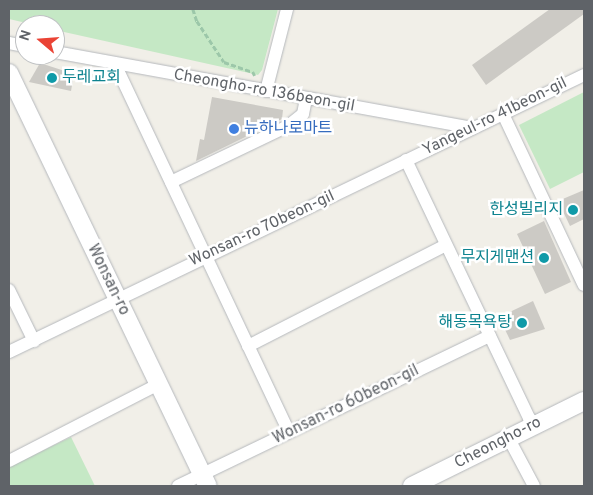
<!DOCTYPE html>
<html>
<head>
<meta charset="utf-8">
<style>
	body { margin:0 }
	#map { position:relative; width:593px; height:495px; overflow:hidden; background:#f1efe8; font-family:Overpass,"Noto Sans KR",sans-serif }
	div>[style] { position:absolute }
	.green>* { inset:0; background:#c5e8c5 }
	.building>* { inset:0; background:#cccac5 }
	.path>* { height:2.5px; margin-top:-1.25px; transform-origin:0; background:repeating-linear-gradient(90deg,#9cc7a9 0 5px,transparent 0 7.5px) }
	.roads { filter:drop-shadow(0 0 1px #b5b8bc) drop-shadow(0 0 1px #b5b8bc) }
	.street>* { height:12px; margin:-6px; padding:0 6px; transform-origin:6px; border-radius:6px; background:#fff }
	.secondary>* { height:18px; margin:-9px; padding:0 9px; transform-origin:9px; border-radius:9px; background:#fff }
	.dots>* { width:14px; height:14px; translate:-50% -50%; box-sizing:border-box; border:2px solid #fff; border-radius:50% }
	span { translate:-50% -50%; white-space:nowrap; text-align:center; line-height:1.15; -webkit-text-stroke:5px #fff; paint-order:stroke }
	.culture-label { font-size:16px; color:#0d838f }
	.left { translate:0 -50%; text-align:left }
	.right { translate:-100% -50%; text-align:right }
	.street-label { font-size:16px; color:#5f6368 }
	.shop-label { font-size:16px; color:#366cbe }
	.frame { position:absolute; inset:0; border:10px solid #5f6368; pointer-events:none }
	.north { position:absolute; left:15px; top:15px; width:50px; height:50px; box-sizing:border-box; background:#fff; border:1px solid #bfc1c3; border-radius:50%; rotate:288deg; font-size:14px; font-weight:700; line-height:20px; text-align:center; color:#5f6368 }
	.north::after { content:''; display:block; margin:auto; width:18px; height:22px; background:#ea4335; clip-path:polygon(50% 0,100% 100%,50% 72%,0 100%) }
</style>
</head>
<body>
<div id="map">
	<div class="green">
		<i style="clip-path:polygon(9px 9px,278px 9px,262px 70px,258px 75px,55px 30px,55px 25px,35px 25px,9px 19px)"></i>
		<i style="clip-path:polygon(584px 92px,584px 172px,550px 189px,519px 125px)"></i>
		<i style="clip-path:polygon(71px 437px,95px 486px,9px 486px,9px 467px)"></i>
	</div>
	<div class="building">
		<i style="clip-path:polygon(550px 9px,584px 9px,584px 14px,486px 85px,472px 65px)"></i>
		<i style="clip-path:polygon(40px 63px,74px 74px,71px 91px,29px 82px)"></i>
		<i style="clip-path:polygon(212px 97px,283px 110px,282px 119px,196px 161px,200px 139px,204px 140px)"></i>
		<i style="clip-path:polygon(584px 190px,584px 219px,570px 226px,558px 201px)"></i>
		<i style="clip-path:polygon(544px 221px,571px 282px,545px 294px,517px 234px)"></i>
		<i style="clip-path:polygon(533px 301px,545px 329px,510px 340px,499px 317px)"></i>
	</div>
	<div class="path">
		<i style="left:193px;top:9px;width:13px;rotate:72deg"></i>
		<i style="left:197px;top:21px;width:49px;rotate:56.6deg"></i>
		<i style="left:224px;top:62px;width:31px;rotate:19deg"></i>
		<i style="left:253px;top:72px;width:4px;rotate:63deg"></i>
	</div>
	<div class="roads">
		<div class="street">
			<i style="left:9px;top:43px;width:16px;rotate:11deg"></i>
			<i style="left:55px;top:52px;width:424px;rotate:10.3deg"></i>
			<i style="left:115px;top:64px;width:407px;rotate:64.7deg"></i>
			<i style="left:266px;top:91px;width:85px;rotate:-75.6deg"></i>
			<i style="left:503px;top:114px;width:189px;rotate:64.7deg"></i>
			<i style="left:406px;top:160px;width:286px;rotate:64.5deg"></i>
			<i style="left:529px;top:418px;width:9px;rotate:41deg"></i>
			<i style="left:171px;top:182px;width:130px;rotate:-25.6deg"></i>
			<i style="left:288px;top:126px;width:19px;rotate:-39deg"></i>
			<i style="left:303px;top:114px;width:16px;rotate:-79deg"></i>
			<i style="left:9px;top:290px;width:57px;rotate:63.9deg"></i>
			<i style="left:248px;top:346px;width:222px;rotate:-27deg"></i>
			<i style="left:9px;top:352px;width:638px;rotate:-25.72deg"></i>
			<i style="left:509px;top:439px;width:53px;rotate:62deg"></i>
			<i style="left:9px;top:461px;width:169px;rotate:-27.2deg"></i>
			<i style="left:178px;top:486px;width:346px;rotate:-25.7deg"></i>
		</div>
		<div class="secondary">
			<i style="left:9px;top:73px;width:458px;rotate:64.3deg"></i>
			<i style="left:412px;top:486px;width:192px;rotate:-26.3deg"></i>
		</div>
	</div>
	<div class="dots">
		<i style="left:52px;top:78px;background:#0f9aa8"></i>
		<i style="left:234px;top:129px;background:#3f7fe0"></i>
		<i style="left:573px;top:210px;background:#0f9aa8"></i>
		<i style="left:544px;top:258px;background:#0f9aa8"></i>
		<i style="left:522px;top:323px;background:#0f9aa8"></i>
	</div>
	<div class="culture-label">
		<span class="left" style="left:62px;top:78px">두레교회</span>
		<span class="right" style="left:563px;top:210px">한성빌리지</span>
		<span class="right" style="left:534px;top:258px">무지게맨션</span>
		<span class="right" style="left:512px;top:323px">해동목욕탕</span>
	</div>
	<div class="street-label">
		<span style="left:264px;top:91px;rotate:10deg">Cheongho-ro 136beon-gil</span>
		<span style="left:495px;top:117px;rotate:-26deg">Yangeul-ro 41beon-gil</span>
		<span style="left:262px;top:229px;rotate:-25deg">Wonsan-ro 70beon-gil</span>
		<span style="left:108px;top:280px;rotate:64deg">Wonsan-ro</span>
		<span style="left:346px;top:405px;rotate:-26deg">Wonsan-ro 60beon-gil</span>
		<span style="left:498px;top:443px;rotate:-27deg">Cheongho-ro</span>
	</div>
	<div class="shop-label">
		<span class="left" style="left:244px;top:129px">뉴하나로마트</span>
	</div>
	<div class="frame"></div>
	<div class="north">N</div>
</div>
</body>
</html>
